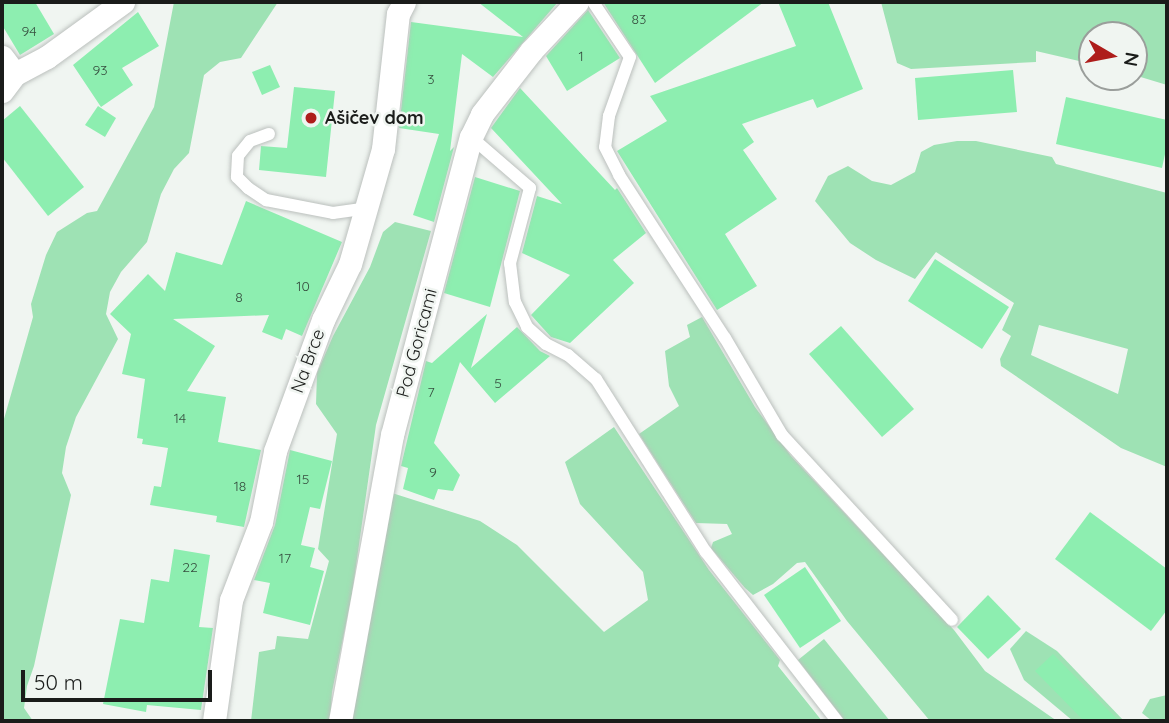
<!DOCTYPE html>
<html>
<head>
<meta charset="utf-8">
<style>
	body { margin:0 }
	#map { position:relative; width:1169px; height:723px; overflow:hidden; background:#f0f5f1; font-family:Quicksand,sans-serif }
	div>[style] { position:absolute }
	.green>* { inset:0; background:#9ee2b4 }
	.building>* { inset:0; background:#8deeb0 }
	.roads { filter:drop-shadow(0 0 2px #bbc0bd) drop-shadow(0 0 2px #bbc0bd) }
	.service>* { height:12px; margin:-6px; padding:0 6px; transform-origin:6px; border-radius:6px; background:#fff }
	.minor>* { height:23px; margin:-11.5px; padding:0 11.5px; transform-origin:11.5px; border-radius:11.5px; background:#fff }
	.dots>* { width:19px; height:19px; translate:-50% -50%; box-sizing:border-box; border:4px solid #f0f5f1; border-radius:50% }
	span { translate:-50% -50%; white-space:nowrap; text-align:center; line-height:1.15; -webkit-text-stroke:5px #f0f5f1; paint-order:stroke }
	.number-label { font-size:14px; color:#375040 }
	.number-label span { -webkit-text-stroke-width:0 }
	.poi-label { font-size:18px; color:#1a1c1a; font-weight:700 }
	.left { translate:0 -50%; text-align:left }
	.street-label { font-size:18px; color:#1a1c1a }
	.frame { position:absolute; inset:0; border:4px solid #1a1c1a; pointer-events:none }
	.north { position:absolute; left:1078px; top:21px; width:70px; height:70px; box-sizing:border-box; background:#f0f5f1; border:2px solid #9a9e9b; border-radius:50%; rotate:100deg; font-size:19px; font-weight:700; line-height:28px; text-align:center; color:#1a1c1a }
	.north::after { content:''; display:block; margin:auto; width:24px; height:32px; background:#ae1d1b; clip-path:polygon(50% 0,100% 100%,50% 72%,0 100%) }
	.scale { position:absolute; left:21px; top:670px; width:191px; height:32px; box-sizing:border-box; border:4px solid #1a1c1a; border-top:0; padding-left:9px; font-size:21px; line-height:24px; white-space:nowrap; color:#1a1c1a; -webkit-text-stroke:5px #f0f5f1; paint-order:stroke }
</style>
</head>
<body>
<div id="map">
	<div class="green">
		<i style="clip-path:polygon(174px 2px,278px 2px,241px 58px,220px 62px,204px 75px,189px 153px,174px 169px,161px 194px,147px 242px,121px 272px,110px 292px,106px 314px,118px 339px,76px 417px,66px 447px,62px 473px,71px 495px,34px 666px,27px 686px,24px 708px,33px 721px,2px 721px,2px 426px,33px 317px,31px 304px,46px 255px,57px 232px,87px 213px,97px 211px,154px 107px)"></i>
		<i style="clip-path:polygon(881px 2px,1167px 2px,1167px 85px,1134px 75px,1134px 35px,1092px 35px,1092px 64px,1036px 51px,1036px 62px,911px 69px,897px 63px)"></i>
		<i style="clip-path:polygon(evenodd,957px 141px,976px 141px,1052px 157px,1056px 164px,1167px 193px,1167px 467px,1121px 448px,1001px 366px,1000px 359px,1011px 336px,1002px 330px,1014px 303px,936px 252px,915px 279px,876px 260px,850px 243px,815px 201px,828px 176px,848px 166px,872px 181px,891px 185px,915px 172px,921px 152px,934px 145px,957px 141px,1039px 325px,1128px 349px,1118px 394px,1031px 355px,1039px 325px)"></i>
		<i style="clip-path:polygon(395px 222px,431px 231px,376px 425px,352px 594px,332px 692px,330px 721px,251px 721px,259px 652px,275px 649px,277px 636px,308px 639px,329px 561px,318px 549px,337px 434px,316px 404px,317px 373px,333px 336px,370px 267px,383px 232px)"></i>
		<i style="clip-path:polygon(702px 317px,755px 407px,791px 456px,954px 630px,985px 671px,1057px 721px,930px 721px,847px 621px,805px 562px,797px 563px,773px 584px,753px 595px,745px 588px,711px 548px,713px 542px,732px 534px,727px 524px,696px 523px,639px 434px,679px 406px,669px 386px,665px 351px,690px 337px,687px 325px)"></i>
		<i style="clip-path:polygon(614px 427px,709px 570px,780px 660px,778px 666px,822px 721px,352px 721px,392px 493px,480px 521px,517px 545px,604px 632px,648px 600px,643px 572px,580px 504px,565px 462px)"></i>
		<i style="clip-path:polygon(1026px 631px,1057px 651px,1124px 721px,1073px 721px,1024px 680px,1010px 649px)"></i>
		<i style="clip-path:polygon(824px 639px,890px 721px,845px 721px,798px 660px)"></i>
		<i style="clip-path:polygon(1167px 695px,1167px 721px,1152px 721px,1142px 713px,1150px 699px)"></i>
	</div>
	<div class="building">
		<i style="clip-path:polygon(2px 2px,35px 2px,54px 34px,20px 55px,2px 25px)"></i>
		<i style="clip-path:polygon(478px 2px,558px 2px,493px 77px,462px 54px,450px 151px,454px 147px,434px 222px,413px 215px,439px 134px,399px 128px,411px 22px,523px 37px)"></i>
		<i style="clip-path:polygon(603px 2px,764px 2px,655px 83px)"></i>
		<i style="clip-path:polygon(778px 2px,828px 2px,863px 89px,817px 108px,813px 99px,742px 124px,754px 142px,743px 150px,777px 199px,725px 234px,757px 286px,717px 310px,617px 151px,667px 121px,650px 96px,796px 46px)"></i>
		<i style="clip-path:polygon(588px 10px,620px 58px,567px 91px,546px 56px)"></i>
		<i style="clip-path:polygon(138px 12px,159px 46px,122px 68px,133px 85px,101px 107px,73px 65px)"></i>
		<i style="clip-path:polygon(270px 65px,280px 87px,262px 95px,252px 72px)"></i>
		<i style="clip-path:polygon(1013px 70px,1017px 112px,918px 120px,915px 78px)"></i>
		<i style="clip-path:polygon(294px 87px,335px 91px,326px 177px,259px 170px,261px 146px,287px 148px)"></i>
		<i style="clip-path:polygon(520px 88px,615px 190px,617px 188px,646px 233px,613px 260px,634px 283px,570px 343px,551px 337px,531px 315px,570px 275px,522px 253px,537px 196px,562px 204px,491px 128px)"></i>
		<i style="clip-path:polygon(1066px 97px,1167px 120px,1167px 145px,1162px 168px,1056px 144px)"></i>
		<i style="clip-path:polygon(20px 106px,84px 187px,48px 216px,2px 157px,2px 121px)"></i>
		<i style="clip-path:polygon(98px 106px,116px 118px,105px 137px,85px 125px)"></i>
		<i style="clip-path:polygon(475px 177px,520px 191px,490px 307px,444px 293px)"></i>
		<i style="clip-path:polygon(246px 201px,342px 242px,302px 336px,286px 329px,282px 340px,262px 332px,269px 315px,173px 319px,215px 346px,187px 391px,226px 397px,218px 442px,261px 450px,244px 527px,216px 522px,217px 516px,150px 505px,154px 486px,161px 487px,168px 448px,142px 444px,143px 439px,137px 438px,145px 379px,122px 374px,131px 334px,110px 314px,148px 274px,165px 291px,176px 252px,222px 265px)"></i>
		<i style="clip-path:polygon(935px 259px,1009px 307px,982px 349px,908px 301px)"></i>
		<i style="clip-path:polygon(487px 314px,471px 368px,517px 327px,540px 351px,550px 356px,495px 403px,460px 362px,434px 443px,460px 475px,453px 491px,438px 489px,434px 500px,403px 489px,408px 468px,401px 466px,426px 361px,432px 363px)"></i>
		<i style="clip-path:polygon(841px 326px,914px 409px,882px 437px,809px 354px)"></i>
		<i style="clip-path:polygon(290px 450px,332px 461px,320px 509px,310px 507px,301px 545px,315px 548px,310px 567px,324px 571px,310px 625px,263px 613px,270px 583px,254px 580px,275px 525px)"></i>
		<i style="clip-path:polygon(1090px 512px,1167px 569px,1167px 610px,1151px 631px,1055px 559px)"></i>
		<i style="clip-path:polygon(174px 549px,210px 555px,199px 627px,213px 628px,201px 710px,147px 705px,146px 712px,103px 704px,120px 619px,144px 623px,151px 579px,169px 582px)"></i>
		<i style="clip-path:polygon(805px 567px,841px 621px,800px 648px,764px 595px)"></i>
		<i style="clip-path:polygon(988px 595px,1021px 629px,988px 659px,957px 627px)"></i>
		<i style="clip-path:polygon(1053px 654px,1119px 721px,1084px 721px,1035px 671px)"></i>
	</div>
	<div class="roads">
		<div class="service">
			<i style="left:593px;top:2px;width:66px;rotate:56.1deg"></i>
			<i style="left:630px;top:57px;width:63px;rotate:109.6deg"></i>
			<i style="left:609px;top:116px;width:31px;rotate:97deg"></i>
			<i style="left:605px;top:147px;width:31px;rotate:63deg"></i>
			<i style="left:619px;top:175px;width:194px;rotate:57deg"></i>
			<i style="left:725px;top:338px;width:113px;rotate:59.6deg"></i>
			<i style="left:782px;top:435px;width:251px;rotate:47.4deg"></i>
			<i style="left:269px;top:134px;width:20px;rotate:160deg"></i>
			<i style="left:250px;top:141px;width:19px;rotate:129deg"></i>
			<i style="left:238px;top:156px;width:21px;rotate:93deg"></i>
			<i style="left:237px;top:177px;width:16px;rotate:45deg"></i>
			<i style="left:248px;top:188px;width:22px;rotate:34deg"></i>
			<i style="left:266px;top:200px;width:68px;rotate:11deg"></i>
			<i style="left:333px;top:213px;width:34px;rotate:-8deg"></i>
			<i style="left:471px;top:137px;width:78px;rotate:40.8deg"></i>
			<i style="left:530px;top:188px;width:78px;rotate:104.9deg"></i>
			<i style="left:510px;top:263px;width:39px;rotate:83deg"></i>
			<i style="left:515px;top:302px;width:28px;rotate:64deg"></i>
			<i style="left:527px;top:327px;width:25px;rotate:42deg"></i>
			<i style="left:546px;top:344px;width:25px;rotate:27deg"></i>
			<i style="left:568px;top:355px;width:37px;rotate:41deg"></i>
			<i style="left:596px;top:379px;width:205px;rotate:57.6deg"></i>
			<i style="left:706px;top:552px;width:214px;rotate:52.2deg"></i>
		</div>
		<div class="minor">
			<i style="left:2px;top:57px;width:21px;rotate:53deg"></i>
			<i style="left:2px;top:91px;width:21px;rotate:-53deg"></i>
			<i style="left:15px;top:74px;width:36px;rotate:-28deg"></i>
			<i style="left:47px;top:57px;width:94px;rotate:-35.9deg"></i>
			<i style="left:214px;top:721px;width:122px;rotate:-82deg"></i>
			<i style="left:231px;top:600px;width:84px;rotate:-69deg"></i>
			<i style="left:261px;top:522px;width:72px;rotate:-78.8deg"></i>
			<i style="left:275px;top:451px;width:140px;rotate:-69.9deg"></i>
			<i style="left:323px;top:320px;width:62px;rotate:-64.3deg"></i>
			<i style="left:350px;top:264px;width:120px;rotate:-74deg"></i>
			<i style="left:383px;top:149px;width:136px;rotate:-83.7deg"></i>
			<i style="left:398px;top:14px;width:13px;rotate:-63deg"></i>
			<i style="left:340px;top:721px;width:291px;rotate:-79.7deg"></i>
			<i style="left:392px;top:435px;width:308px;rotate:-75.2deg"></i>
			<i style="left:471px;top:137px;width:25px;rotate:-64deg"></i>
			<i style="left:482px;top:114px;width:80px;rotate:-52.1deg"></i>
			<i style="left:531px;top:51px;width:67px;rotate:-46.8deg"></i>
		</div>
	</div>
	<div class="dots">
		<i style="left:311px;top:118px;background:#ae1d1b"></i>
	</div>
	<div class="number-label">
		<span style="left:639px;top:19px">83</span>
		<span style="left:29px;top:31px">94</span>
		<span style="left:581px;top:56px">1</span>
		<span style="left:100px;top:70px">93</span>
		<span style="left:431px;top:79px">3</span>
		<span style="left:303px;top:286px">10</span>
		<span style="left:239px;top:297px">8</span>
		<span style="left:498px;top:383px">5</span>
		<span style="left:431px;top:392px">7</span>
		<span style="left:180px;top:418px">14</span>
		<span style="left:433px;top:472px">9</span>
		<span style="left:303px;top:479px">15</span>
		<span style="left:240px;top:486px">18</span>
		<span style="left:285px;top:558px">17</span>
		<span style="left:190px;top:567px">22</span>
	</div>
	<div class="poi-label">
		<span class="left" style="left:325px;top:118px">Ašičev dom</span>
	</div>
	<div class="street-label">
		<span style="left:417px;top:343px;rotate:-75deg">Pod Goricami</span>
		<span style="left:308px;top:361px;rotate:-70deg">Na Brce</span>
	</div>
	<div class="frame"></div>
	<div class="north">N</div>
	<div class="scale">50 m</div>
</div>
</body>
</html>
